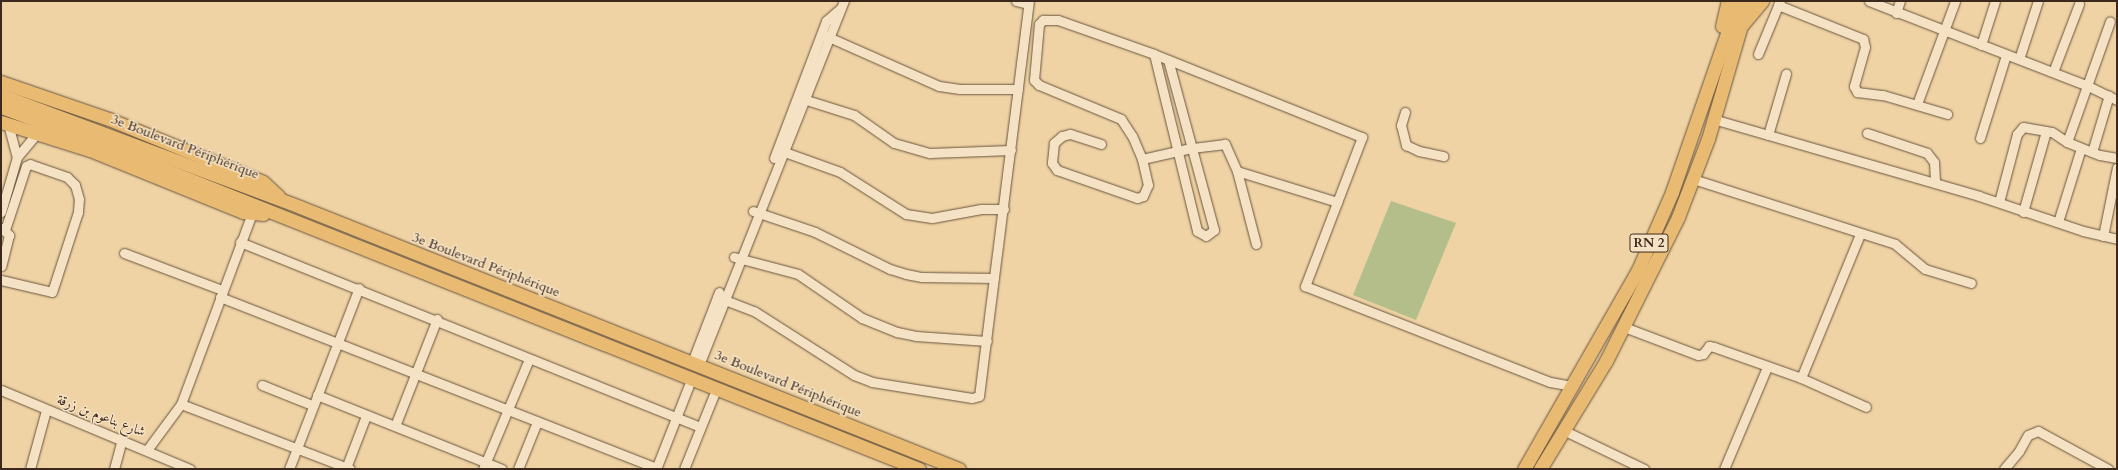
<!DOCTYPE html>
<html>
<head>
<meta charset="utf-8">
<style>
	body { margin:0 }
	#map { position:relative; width:2118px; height:470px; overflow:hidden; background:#efd3a4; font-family:Cardo,Amiri,serif }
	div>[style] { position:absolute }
	.green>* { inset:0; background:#b3be8b }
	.roads { filter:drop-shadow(0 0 1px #69543f) drop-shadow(0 0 1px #69543f) }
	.minor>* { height:9px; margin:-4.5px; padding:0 4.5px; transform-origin:4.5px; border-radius:4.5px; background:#f5e2c4 }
	.highway>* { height:13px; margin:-6.5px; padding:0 6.5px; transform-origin:6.5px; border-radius:6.5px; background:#e8ba72 }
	span { translate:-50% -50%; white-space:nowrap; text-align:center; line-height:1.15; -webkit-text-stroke:3px #f5e2c4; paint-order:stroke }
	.shield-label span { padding:1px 3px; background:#f5e2c4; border:1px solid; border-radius:3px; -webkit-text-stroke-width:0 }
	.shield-label { font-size:13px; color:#3c291d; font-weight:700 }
	.street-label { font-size:14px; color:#3c291d }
	.frame { position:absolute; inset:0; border:2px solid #3c291d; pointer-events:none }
</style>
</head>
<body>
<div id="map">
	<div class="green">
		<i style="clip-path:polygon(1391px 201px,1456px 223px,1416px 320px,1353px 295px)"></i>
	</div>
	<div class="roads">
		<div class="minor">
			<i style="left:1016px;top:1px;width:12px;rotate:14deg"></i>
			<i style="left:1869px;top:1px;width:235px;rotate:21.2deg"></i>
			<i style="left:2088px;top:86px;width:32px;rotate:26deg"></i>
			<i style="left:1778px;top:5px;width:92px;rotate:21.8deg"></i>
			<i style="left:1863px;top:39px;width:8px;rotate:76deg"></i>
			<i style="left:1865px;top:47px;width:41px;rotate:105.8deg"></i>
			<i style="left:1854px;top:86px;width:7px;rotate:63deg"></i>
			<i style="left:1857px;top:92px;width:26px;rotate:7deg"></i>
			<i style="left:1883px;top:95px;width:67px;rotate:16.5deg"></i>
			<i style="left:1896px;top:13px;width:13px;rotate:-72deg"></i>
			<i style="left:824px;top:35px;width:126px;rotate:23.9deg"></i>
			<i style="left:939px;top:86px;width:21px;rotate:8deg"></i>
			<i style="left:960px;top:89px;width:58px"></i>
			<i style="left:1981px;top:45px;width:46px;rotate:-72.3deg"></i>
			<i style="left:1154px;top:54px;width:182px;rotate:76.3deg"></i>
			<i style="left:1197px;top:231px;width:10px;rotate:29deg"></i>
			<i style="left:1206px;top:236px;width:10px;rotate:-37deg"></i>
			<i style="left:1214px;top:230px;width:176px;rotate:-105.1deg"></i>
			<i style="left:1758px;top:54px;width:57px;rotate:-67.5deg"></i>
			<i style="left:2019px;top:59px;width:61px;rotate:-71.9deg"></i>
			<i style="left:2053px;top:72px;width:73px;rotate:-69.1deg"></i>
			<i style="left:800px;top:98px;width:57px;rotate:17.5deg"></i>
			<i style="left:854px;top:115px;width:49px;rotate:35deg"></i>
			<i style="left:894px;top:143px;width:37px;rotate:16deg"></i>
			<i style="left:930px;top:153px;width:81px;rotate:-2.1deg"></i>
			<i style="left:1917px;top:104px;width:110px;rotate:-69.7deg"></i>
			<i style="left:1405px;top:112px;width:14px;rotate:107deg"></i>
			<i style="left:1401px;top:125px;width:21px;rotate:76deg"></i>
			<i style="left:1406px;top:145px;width:14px;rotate:25deg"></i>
			<i style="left:1419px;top:151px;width:25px;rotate:12deg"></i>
			<i style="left:1713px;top:119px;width:277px;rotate:16.1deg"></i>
			<i style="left:1979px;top:196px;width:110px;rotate:18.6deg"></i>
			<i style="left:2083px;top:231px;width:35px;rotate:13deg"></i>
			<i style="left:8px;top:124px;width:34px;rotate:75deg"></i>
			<i style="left:1867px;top:133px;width:63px;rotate:18.4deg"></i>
			<i style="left:1927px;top:153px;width:11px;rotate:52deg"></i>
			<i style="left:1934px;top:162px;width:21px;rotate:87deg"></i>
			<i style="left:1768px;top:135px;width:64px;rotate:-73.6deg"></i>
			<i style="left:1980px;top:138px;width:87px;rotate:-72.6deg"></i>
			<i style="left:2067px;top:142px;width:128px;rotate:-70.4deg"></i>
			<i style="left:1101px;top:144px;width:33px;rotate:-162deg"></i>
			<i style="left:1070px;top:134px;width:8px;rotate:166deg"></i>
			<i style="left:1062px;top:136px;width:11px;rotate:139deg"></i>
			<i style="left:1054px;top:143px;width:20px;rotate:96deg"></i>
			<i style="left:1052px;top:163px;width:9px;rotate:54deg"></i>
			<i style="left:1057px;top:170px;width:85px;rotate:19.3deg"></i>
			<i style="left:1137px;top:198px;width:6px;rotate:-18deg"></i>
			<i style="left:1143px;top:196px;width:12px;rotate:-66deg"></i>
			<i style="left:1148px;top:185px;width:27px;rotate:-103deg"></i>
			<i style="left:779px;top:150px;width:65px;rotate:19.8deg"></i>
			<i style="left:840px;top:172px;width:78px;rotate:32.5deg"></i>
			<i style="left:906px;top:214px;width:26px;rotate:9deg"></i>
			<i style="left:932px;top:218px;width:50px;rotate:-10.4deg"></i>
			<i style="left:981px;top:209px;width:23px"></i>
			<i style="left:2092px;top:152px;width:59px;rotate:-73.4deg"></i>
			<i style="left:774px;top:158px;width:147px;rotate:-69.2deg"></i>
			<i style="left:826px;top:21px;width:18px;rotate:-41deg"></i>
			<i style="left:1237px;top:171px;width:105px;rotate:17.2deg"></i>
			<i style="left:1693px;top:179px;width:212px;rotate:17.8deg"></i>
			<i style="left:1895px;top:244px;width:39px;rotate:40deg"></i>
			<i style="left:1925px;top:269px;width:48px;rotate:16.9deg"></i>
			<i style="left:1999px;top:202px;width:70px;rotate:-75.2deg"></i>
			<i style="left:2017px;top:134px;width:9px;rotate:-49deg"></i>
			<i style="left:2023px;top:127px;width:29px;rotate:10deg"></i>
			<i style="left:2052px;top:132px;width:18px;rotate:34deg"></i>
			<i style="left:2067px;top:142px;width:35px;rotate:22deg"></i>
			<i style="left:2100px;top:155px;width:17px;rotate:10deg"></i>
			<i style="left:753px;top:211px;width:65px;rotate:18.7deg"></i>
			<i style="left:815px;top:232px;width:84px;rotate:26.3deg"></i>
			<i style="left:890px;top:269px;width:17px;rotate:17deg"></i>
			<i style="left:906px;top:274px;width:16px;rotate:11deg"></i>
			<i style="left:922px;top:277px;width:72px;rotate:0.8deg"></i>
			<i style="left:1px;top:212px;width:57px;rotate:-73.8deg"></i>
			<i style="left:17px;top:157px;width:31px;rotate:-50deg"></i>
			<i style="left:2023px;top:212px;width:84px;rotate:-74.1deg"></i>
			<i style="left:2058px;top:222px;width:77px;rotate:-72.7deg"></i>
			<i style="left:1px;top:228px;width:11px;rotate:41deg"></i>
			<i style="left:9px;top:235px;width:32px;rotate:104deg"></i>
			<i style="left:2103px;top:236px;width:70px;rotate:-78.5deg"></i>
			<i style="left:240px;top:242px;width:496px;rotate:21.9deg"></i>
			<i style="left:1256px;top:244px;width:75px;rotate:-104.6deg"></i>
			<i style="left:1237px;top:171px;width:30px;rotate:-114deg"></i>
			<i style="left:1225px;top:144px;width:34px;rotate:173deg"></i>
			<i style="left:1191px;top:148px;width:50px;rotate:167.3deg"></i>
			<i style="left:1142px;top:159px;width:25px;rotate:-113deg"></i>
			<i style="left:1132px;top:136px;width:20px;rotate:-123deg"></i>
			<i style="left:1121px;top:119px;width:89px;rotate:-157.5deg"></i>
			<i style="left:1039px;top:85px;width:7px;rotate:-135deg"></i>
			<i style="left:1034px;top:80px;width:56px;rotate:-84.9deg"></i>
			<i style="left:1039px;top:24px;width:6px;rotate:-45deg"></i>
			<i style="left:1043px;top:20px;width:15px"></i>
			<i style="left:1058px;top:20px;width:102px;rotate:19.5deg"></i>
			<i style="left:1154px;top:54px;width:224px;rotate:21.8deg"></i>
			<i style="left:1362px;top:137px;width:160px;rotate:110.9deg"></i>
			<i style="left:1305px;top:286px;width:263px;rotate:21.4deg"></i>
			<i style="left:1550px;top:382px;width:22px;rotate:10deg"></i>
			<i style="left:124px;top:253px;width:105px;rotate:20.7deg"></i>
			<i style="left:734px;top:257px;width:66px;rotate:14.9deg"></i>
			<i style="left:798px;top:274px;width:78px;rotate:34.5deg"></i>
			<i style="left:862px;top:318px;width:38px;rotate:22deg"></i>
			<i style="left:897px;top:332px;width:19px;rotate:12deg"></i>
			<i style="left:916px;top:336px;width:71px;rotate:4deg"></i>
			<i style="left:1px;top:280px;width:52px;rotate:13.2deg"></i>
			<i style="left:52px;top:292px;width:84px;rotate:-72deg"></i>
			<i style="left:78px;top:212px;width:13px;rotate:-86deg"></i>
			<i style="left:79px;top:199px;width:15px;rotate:-106deg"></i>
			<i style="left:75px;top:185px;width:11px;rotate:-135deg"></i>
			<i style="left:67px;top:177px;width:39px;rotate:-161deg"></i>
			<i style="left:30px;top:164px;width:4px;rotate:153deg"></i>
			<i style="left:26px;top:166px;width:67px;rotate:108.2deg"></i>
			<i style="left:220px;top:297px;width:468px;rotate:21.4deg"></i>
			<i style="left:717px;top:297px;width:40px;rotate:21deg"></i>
			<i style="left:754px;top:311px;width:119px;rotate:32.6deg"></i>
			<i style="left:854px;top:375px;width:19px;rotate:21deg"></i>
			<i style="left:872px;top:382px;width:101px;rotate:9.1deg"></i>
			<i style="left:972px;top:398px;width:7px;rotate:-16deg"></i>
			<i style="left:979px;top:396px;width:398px;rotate:-82.8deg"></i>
			<i style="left:1624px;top:327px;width:79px;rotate:20.7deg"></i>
			<i style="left:1698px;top:355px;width:5px;rotate:-11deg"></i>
			<i style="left:1703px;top:354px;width:10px;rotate:-53deg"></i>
			<i style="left:1709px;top:346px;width:5px;rotate:11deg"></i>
			<i style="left:1714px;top:347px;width:92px;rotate:19.6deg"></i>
			<i style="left:1801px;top:378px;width:71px;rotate:24deg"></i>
			<i style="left:692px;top:362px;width:75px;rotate:-68.9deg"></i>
			<i style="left:699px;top:365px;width:392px;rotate:-68.3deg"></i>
			<i style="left:1801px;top:378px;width:156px;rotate:-67.7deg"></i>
			<i style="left:262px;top:385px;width:54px;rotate:21.8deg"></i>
			<i style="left:1px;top:390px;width:205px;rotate:22.7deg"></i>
			<i style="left:317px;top:395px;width:199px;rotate:21.8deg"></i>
			<i style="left:181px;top:404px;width:181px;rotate:21deg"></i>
			<i style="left:395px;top:426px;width:115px;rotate:-68.6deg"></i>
			<i style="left:1565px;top:431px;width:88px;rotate:25.7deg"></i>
			<i style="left:147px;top:450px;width:57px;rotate:-53.5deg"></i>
			<i style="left:181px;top:404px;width:204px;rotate:-69.6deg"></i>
			<i style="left:346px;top:468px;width:56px;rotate:-69deg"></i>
			<i style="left:30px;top:469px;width:61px;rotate:-74.8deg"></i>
			<i style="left:114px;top:469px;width:30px;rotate:-75deg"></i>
			<i style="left:289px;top:469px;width:194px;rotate:-68.9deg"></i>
			<i style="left:483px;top:469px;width:119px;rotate:-67.3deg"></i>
			<i style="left:518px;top:469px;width:51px;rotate:-68deg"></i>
			<i style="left:656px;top:469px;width:99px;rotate:-68.6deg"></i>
			<i style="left:684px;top:469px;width:88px;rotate:-68.1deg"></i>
			<i style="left:1724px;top:469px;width:111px;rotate:-67.1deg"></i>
			<i style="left:2004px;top:469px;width:23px;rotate:-50deg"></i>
			<i style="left:2019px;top:451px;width:18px;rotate:-61deg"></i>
			<i style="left:2028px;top:435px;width:11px;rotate:-22deg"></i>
			<i style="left:2038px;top:431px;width:80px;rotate:28.5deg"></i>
		</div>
		<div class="highway">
			<i style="left:1722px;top:26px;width:26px;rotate:-77deg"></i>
			<i style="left:1741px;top:26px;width:33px;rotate:-50deg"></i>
			<i style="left:1px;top:82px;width:114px;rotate:18.9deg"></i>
			<i style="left:109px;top:119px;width:166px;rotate:22.2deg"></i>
			<i style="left:263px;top:182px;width:21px;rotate:43deg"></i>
			<i style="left:1px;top:95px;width:319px;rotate:20.5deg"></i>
			<i style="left:300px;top:207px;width:709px;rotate:21.68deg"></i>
			<i style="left:1px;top:107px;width:109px;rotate:20.4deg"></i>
			<i style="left:103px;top:145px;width:878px;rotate:21.66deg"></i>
			<i style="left:1px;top:122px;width:93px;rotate:17.5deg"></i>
			<i style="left:90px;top:150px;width:165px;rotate:22.1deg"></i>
			<i style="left:243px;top:212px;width:20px;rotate:6deg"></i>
			<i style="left:1524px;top:469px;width:229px;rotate:-60.2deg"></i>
			<i style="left:1638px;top:270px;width:85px;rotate:-66.4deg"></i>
			<i style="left:1672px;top:192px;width:202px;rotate:-70.9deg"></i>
			<i style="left:1540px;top:469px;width:127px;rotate:-58.6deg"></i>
			<i style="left:1606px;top:361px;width:161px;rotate:-63.4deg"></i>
			<i style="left:1678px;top:217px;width:84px;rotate:-69deg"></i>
			<i style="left:1708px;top:139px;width:144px;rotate:-73.8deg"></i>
		</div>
	</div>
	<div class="shield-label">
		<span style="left:1649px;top:243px">RN 2</span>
	</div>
	<div class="street-label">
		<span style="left:185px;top:147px;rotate:21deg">3e Boulevard Périphérique</span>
		<span style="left:486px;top:265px;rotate:21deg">3e Boulevard Périphérique</span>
		<span style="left:788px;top:384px;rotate:22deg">3e Boulevard Périphérique</span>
		<span style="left:101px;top:416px;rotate:21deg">شارع بناعوم بن زرقة</span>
	</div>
	<div class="frame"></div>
</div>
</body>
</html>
